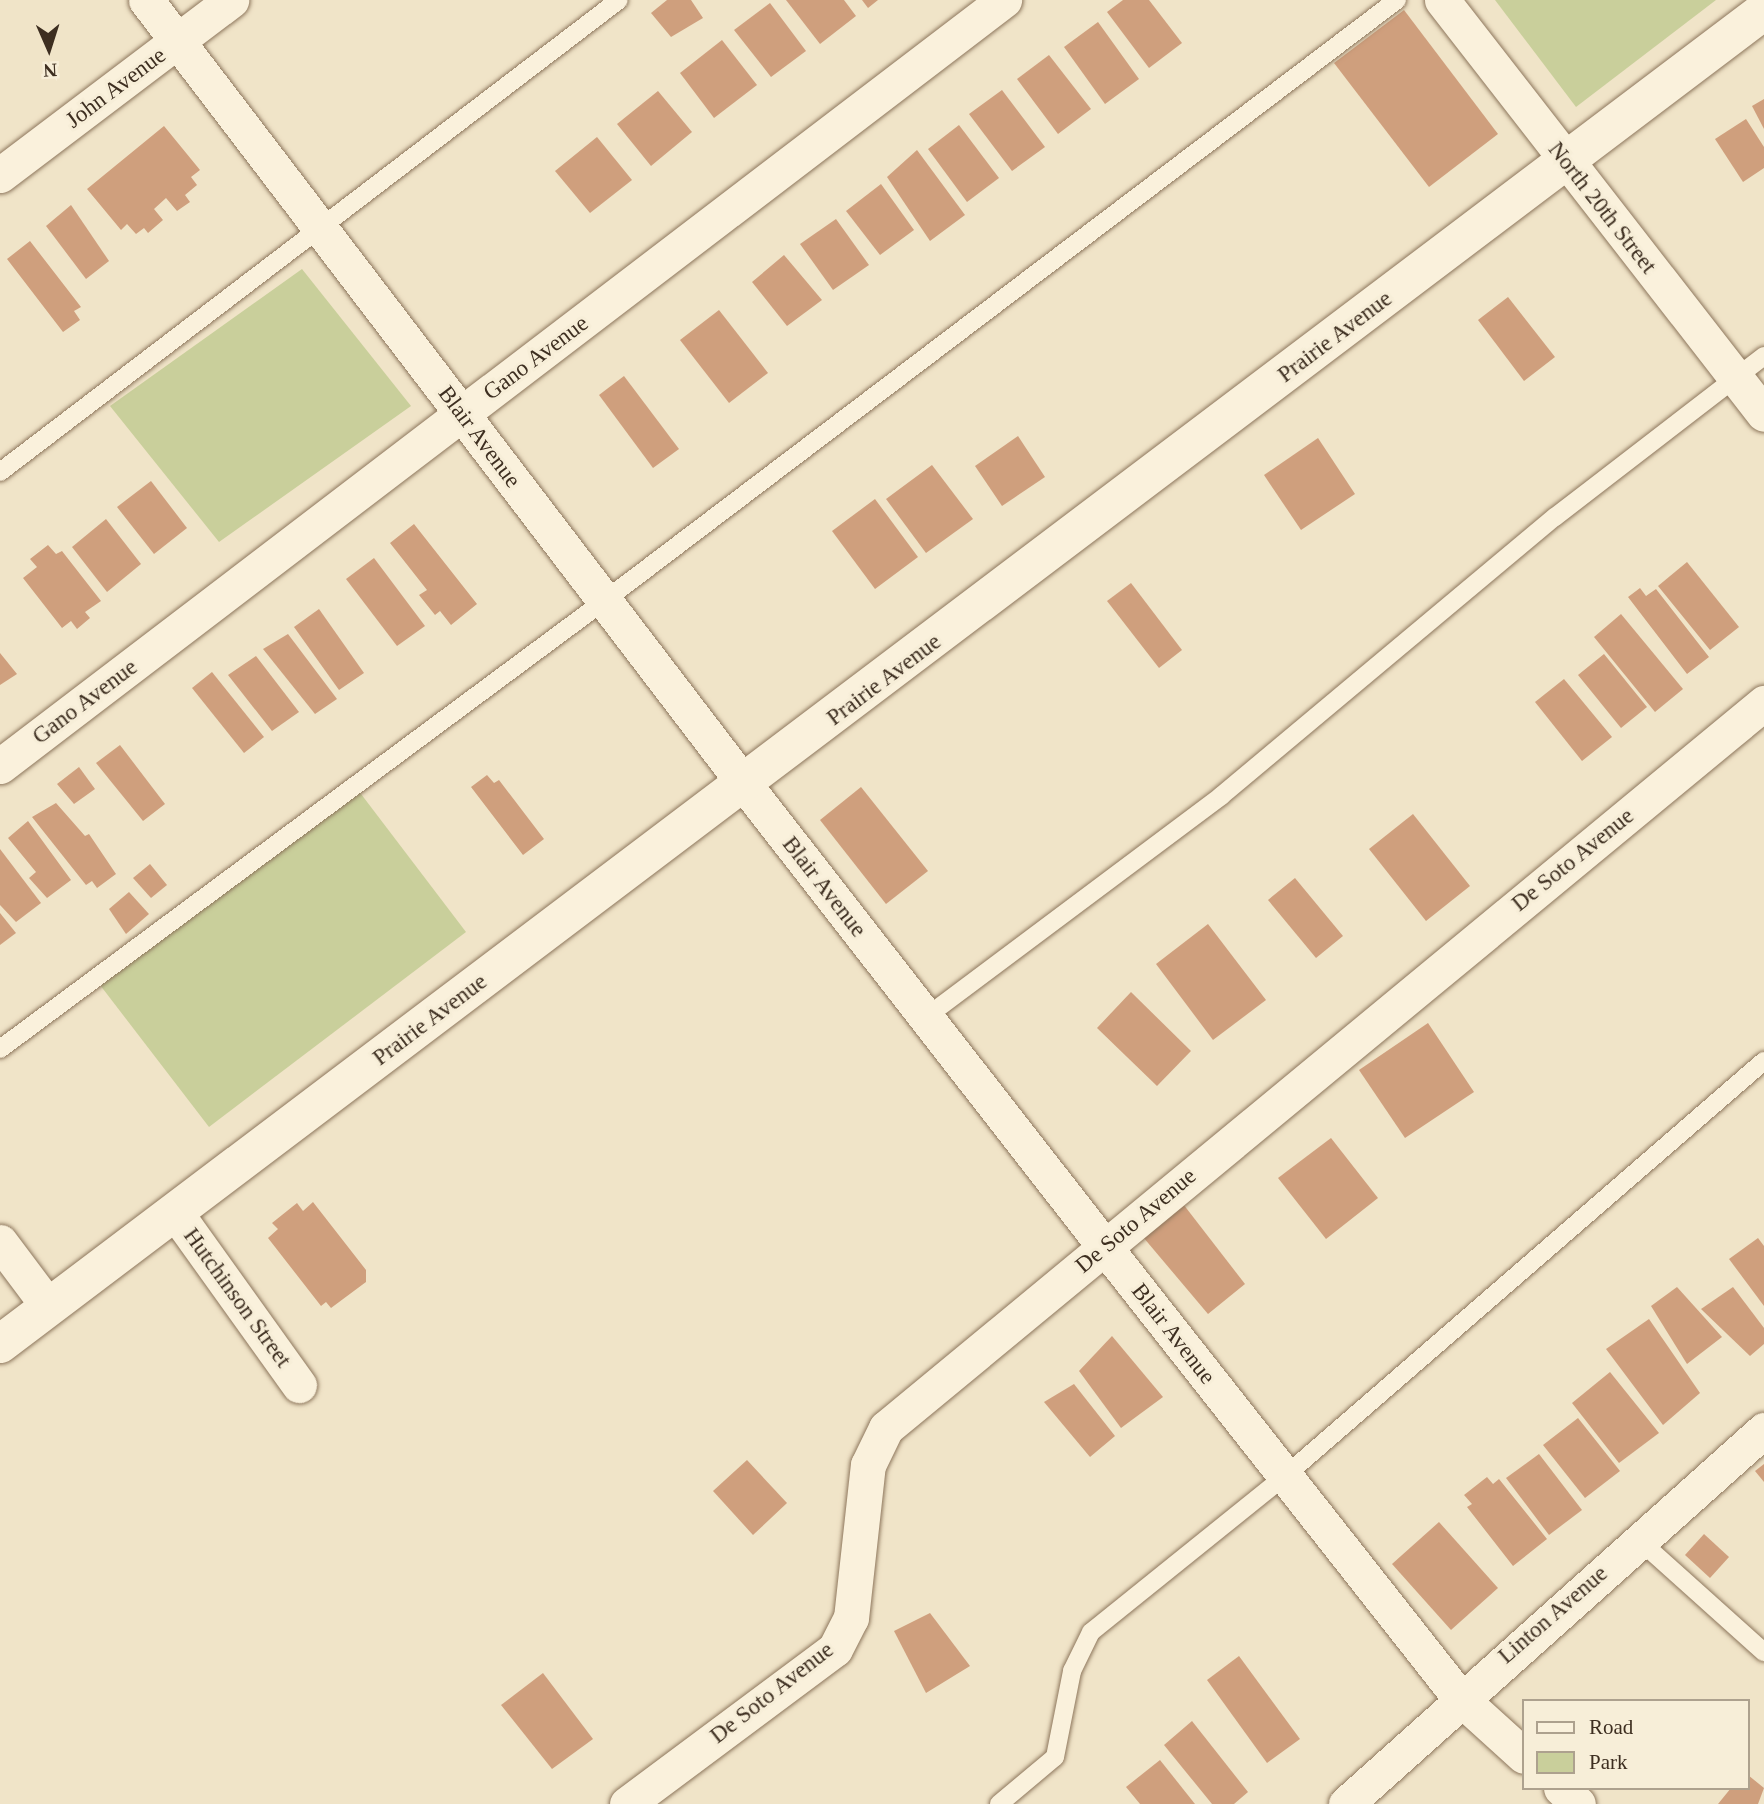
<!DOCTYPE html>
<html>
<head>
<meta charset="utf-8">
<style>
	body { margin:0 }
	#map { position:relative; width:1764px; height:1804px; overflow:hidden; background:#f0e4c8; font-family:"Times New Roman",serif }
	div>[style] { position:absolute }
	.green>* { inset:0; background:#c9cf9b }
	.building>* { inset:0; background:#cf9f7d }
	.roads { filter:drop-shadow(0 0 2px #8d765c) drop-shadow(0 0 2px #8d765c) }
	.service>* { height:18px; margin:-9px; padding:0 9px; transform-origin:9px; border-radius:9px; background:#faf1dc }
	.minor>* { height:35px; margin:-17.5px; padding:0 17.5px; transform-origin:17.5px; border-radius:17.5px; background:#faf1dc }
	.tertiary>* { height:38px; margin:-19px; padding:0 19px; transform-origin:19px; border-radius:19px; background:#faf1dc }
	span { translate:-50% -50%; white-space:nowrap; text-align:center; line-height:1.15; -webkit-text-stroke:6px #f7eed8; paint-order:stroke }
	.street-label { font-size:23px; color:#3d2e20 }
	.legend { position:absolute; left:1522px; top:1699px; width:228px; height:91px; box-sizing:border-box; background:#f7eed8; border:2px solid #ada18e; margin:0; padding:9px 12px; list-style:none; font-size:21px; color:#3d2e20 }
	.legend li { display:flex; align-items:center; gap:14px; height:35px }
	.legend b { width:35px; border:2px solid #ada18e }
	.north { position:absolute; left:14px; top:14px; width:70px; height:70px; -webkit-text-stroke:5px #f7eed8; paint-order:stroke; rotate:177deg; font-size:19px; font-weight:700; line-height:28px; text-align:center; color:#3d2e20 }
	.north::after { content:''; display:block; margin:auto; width:24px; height:32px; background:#3d2e20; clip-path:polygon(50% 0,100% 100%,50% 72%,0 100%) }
</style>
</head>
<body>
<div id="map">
	<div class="green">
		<i style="clip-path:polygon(1495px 0,1716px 0,1576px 107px)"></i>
		<i style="clip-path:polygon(302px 269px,411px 406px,219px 542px,110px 406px)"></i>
		<i style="clip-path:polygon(358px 790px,466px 932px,209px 1127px,100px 985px)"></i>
	</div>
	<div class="building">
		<i style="clip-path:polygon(667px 0,691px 0,703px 18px,671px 37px,651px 13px)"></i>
		<i style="clip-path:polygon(786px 0,844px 0,856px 16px,820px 44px)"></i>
		<i style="clip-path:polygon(862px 0,878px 0,868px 8px)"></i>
		<i style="clip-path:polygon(1123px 0,1149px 0,1182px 43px,1149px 68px,1107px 12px)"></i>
		<i style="clip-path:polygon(770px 3px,806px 51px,771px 77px,734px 30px)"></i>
		<i style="clip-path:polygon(1404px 10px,1498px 134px,1429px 187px,1334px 63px)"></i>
		<i style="clip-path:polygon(1098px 22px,1139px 79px,1105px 104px,1064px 47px)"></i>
		<i style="clip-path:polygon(722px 40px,757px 85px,714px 118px,680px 73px)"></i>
		<i style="clip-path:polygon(1049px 55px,1091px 109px,1058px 134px,1017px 79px)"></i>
		<i style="clip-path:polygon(1002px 90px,1045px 147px,1012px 171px,969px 114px)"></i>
		<i style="clip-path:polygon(658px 91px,692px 132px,651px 166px,617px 124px)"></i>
		<i style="clip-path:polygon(1764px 99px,1764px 129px,1752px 106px)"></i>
		<i style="clip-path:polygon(1746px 119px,1764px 147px,1764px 168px,1743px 182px,1715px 139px)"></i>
		<i style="clip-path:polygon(959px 125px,999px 178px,967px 202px,928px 149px)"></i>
		<i style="clip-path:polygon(164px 126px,200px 170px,191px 177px,197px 185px,185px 195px,190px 202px,177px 211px,166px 198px,154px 209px,163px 220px,148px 233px,144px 228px,136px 234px,127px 224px,121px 230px,87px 189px)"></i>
		<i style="clip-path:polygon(597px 137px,632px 180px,590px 213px,555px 171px)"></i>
		<i style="clip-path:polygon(917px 150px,965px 215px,930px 241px,887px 177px)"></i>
		<i style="clip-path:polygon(881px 184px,914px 230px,880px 255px,846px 211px)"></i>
		<i style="clip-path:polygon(71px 205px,109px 261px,86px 279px,46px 226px)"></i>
		<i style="clip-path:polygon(836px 219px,869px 265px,833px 290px,800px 244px)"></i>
		<i style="clip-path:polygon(30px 241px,81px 307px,74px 311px,80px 320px,63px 332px,7px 259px)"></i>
		<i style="clip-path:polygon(784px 255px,822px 300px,787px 326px,752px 282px)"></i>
		<i style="clip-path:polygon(1508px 297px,1555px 357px,1524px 381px,1478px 320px)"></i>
		<i style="clip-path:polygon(719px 310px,768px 373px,729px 403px,680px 340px)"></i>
		<i style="clip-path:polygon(624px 376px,679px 449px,653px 468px,599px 395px)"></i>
		<i style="clip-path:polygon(1018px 436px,1045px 477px,1002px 506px,975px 466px)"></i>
		<i style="clip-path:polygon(1318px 438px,1355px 494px,1301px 530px,1264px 475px)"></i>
		<i style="clip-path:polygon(932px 465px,973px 519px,926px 553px,886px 499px)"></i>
		<i style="clip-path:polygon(151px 481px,187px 528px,154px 554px,117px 507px)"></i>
		<i style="clip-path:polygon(875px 499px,918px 557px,875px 589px,832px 531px)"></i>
		<i style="clip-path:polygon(106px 519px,141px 564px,107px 592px,72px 547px)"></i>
		<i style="clip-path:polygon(414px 524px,477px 604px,451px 625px,440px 611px,435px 615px,419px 595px,427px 590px,390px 543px)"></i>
		<i style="clip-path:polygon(48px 545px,56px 554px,62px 551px,101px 601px,85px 612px,90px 618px,77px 629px,71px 621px,62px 628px,23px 578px,37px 567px,30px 559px)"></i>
		<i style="clip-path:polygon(374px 558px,425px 626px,397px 646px,346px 579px)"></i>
		<i style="clip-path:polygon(1687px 562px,1739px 627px,1710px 650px,1658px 586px)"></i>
		<i style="clip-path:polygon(1131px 583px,1182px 650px,1159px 668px,1107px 601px)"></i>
		<i style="clip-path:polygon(1640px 588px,1646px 596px,1656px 589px,1709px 657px,1687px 674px,1628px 597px)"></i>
		<i style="clip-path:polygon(319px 609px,364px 673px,339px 690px,294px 627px)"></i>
		<i style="clip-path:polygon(1621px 614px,1683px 689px,1655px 712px,1594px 637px)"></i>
		<i style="clip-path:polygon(288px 634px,337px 699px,315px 714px,263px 649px)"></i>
		<i style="clip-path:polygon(0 653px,17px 674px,0 685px)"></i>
		<i style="clip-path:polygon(1604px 654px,1647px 707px,1621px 728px,1578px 675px)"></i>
		<i style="clip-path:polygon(256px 656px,299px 712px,272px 731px,228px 675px)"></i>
		<i style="clip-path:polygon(212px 672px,264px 737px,244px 753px,192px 688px)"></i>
		<i style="clip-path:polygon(1564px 679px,1612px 737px,1582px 761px,1535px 702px)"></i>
		<i style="clip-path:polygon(120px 745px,165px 804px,143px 821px,96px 763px)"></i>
		<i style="clip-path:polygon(79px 767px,95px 789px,74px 804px,57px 784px)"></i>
		<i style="clip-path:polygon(487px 775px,494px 783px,499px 780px,544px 839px,523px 855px,471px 787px)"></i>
		<i style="clip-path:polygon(861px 787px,928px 871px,886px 904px,820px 820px)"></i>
		<i style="clip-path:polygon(56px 803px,85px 836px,89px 834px,116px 874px,97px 888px,92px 881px,86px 885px,32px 817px)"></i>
		<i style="clip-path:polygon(1413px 814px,1470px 886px,1426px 921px,1369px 849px)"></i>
		<i style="clip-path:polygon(28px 821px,71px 880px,47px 898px,29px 878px,36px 872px,8px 838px)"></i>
		<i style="clip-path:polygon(0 849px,41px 903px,16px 922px,0 905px)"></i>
		<i style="clip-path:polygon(150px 864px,167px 885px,151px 898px,133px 878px)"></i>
		<i style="clip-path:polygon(1295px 878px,1343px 936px,1316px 958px,1268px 900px)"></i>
		<i style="clip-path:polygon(129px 892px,149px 914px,126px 934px,109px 909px)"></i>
		<i style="clip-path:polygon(0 913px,16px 933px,0 945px)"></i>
		<i style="clip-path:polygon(1208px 924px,1266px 1000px,1213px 1040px,1156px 964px)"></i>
		<i style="clip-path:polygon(1131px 992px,1191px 1051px,1157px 1086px,1097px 1028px)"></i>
		<i style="clip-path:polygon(1428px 1023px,1474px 1092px,1405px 1138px,1359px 1070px)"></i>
		<i style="clip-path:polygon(1331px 1138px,1378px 1198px,1326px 1239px,1278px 1178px)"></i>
		<i style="clip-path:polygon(1180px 1200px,1245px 1284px,1208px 1314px,1143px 1237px)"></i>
		<i style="clip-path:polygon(313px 1202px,366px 1270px,366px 1282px,331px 1308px,326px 1302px,321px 1306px,268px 1238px,278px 1229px,272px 1223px,297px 1203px,303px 1211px)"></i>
		<i style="clip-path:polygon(1758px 1238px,1764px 1246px,1764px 1306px,1729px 1259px)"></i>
		<i style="clip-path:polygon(1677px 1287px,1722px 1337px,1687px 1364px,1651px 1306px)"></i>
		<i style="clip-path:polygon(1733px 1287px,1764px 1328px,1764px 1344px,1750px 1356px,1701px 1309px)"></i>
		<i style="clip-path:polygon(1649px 1319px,1700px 1393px,1663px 1425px,1606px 1349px)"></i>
		<i style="clip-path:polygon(1112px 1336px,1163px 1397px,1121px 1428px,1079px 1371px)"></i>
		<i style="clip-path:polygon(1610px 1372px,1659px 1433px,1619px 1463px,1572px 1403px)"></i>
		<i style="clip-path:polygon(1074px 1384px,1115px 1436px,1090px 1457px,1044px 1402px)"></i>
		<i style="clip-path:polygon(1578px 1418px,1620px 1471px,1585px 1498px,1543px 1445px)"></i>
		<i style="clip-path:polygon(1539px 1454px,1582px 1510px,1549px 1535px,1506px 1478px)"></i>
		<i style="clip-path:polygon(747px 1460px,787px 1503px,753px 1535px,713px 1491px)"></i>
		<i style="clip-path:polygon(1764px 1464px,1764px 1482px,1755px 1471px)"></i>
		<i style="clip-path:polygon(1487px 1477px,1493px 1484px,1499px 1479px,1547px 1539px,1513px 1566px,1467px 1507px,1472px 1504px,1464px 1495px)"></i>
		<i style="clip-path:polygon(1439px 1522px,1498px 1588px,1451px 1630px,1392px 1564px)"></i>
		<i style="clip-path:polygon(1704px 1534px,1729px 1557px,1710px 1578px,1685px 1555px)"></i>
		<i style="clip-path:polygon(930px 1613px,970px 1666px,926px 1693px,894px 1631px)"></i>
		<i style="clip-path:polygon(1239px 1656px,1300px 1739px,1267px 1763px,1207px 1680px)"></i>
		<i style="clip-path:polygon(543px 1673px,593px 1739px,552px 1769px,501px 1705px)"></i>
		<i style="clip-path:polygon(1192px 1721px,1248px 1792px,1234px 1804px,1212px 1804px,1164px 1745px)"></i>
		<i style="clip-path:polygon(1160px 1760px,1195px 1804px,1140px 1804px,1126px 1787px)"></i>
		<i style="clip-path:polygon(1748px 1775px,1764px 1788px,1758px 1804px,1718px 1804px,1731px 1788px,1748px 1788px)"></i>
	</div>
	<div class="roads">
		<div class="service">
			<i style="left:0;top:472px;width:778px;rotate:-37.33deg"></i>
			<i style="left:926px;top:1017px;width:369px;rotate:-36.8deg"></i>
			<i style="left:1221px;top:796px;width:435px;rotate:-39.9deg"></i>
			<i style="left:1555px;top:517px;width:264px;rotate:-37.6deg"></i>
			<i style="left:0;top:1049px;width:752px;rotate:-36.57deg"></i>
			<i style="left:604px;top:601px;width:995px;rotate:-37.16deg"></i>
			<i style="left:1639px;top:1540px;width:168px;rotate:41.9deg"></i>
			<i style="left:999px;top:1804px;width:73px;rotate:-40deg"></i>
			<i style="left:1055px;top:1757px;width:88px;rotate:-78.8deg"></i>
			<i style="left:1072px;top:1671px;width:43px;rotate:-64deg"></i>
			<i style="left:1091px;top:1632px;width:249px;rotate:-38.8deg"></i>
			<i style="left:1285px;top:1476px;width:634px;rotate:-40.91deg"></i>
		</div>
		<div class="minor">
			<i style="left:146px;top:0;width:987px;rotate:52.65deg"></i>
			<i style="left:745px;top:785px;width:584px;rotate:52.09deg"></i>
			<i style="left:1104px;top:1246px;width:575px;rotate:51.78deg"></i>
			<i style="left:1460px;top:1698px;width:86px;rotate:42.2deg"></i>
			<i style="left:1442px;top:0;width:524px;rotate:52.13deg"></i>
			<i style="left:0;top:175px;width:290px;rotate:-37.1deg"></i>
			<i style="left:0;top:766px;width:1263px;rotate:-37.34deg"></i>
			<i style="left:175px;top:1212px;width:213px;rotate:54.4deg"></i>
			<i style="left:0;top:1242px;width:80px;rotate:53.1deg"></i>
			<i style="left:1561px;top:1788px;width:23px;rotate:43deg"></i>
			<i style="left:627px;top:1804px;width:259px;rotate:-36.7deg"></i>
			<i style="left:835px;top:1649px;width:35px;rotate:-63deg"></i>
			<i style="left:851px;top:1618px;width:154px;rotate:-83.7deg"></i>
			<i style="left:868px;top:1465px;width:41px;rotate:-64.1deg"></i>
			<i style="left:886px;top:1428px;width:1139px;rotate:-39.55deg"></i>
			<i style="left:1346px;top:1804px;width:561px;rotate:-41.82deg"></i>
		</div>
		<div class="tertiary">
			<i style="left:0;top:1344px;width:2211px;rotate:-37.08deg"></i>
		</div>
	</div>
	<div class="street-label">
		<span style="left:116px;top:88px;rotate:-37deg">John Avenue</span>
		<span style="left:1602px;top:208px;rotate:52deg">North 20th Street</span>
		<span style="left:1335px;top:337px;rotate:-37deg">Prairie Avenue</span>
		<span style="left:536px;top:358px;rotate:-37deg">Gano Avenue</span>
		<span style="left:479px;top:437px;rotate:53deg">Blair Avenue</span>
		<span style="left:884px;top:680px;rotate:-37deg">Prairie Avenue</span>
		<span style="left:85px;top:702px;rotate:-37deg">Gano Avenue</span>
		<span style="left:1573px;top:860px;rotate:-39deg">De Soto Avenue</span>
		<span style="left:824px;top:887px;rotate:52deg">Blair Avenue</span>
		<span style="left:430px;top:1020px;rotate:-37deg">Prairie Avenue</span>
		<span style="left:1136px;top:1221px;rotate:-40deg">De Soto Avenue</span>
		<span style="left:237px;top:1298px;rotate:54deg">Hutchinson Street</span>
		<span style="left:1173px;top:1334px;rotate:52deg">Blair Avenue</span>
		<span style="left:1553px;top:1615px;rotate:-41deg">Linton Avenue</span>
		<span style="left:772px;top:1693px;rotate:-38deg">De Soto Avenue</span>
	</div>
	<ul class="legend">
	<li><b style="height:9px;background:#faf1dc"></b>Road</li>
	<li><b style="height:19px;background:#c9cf9b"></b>Park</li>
	</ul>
	<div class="north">N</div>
</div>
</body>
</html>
